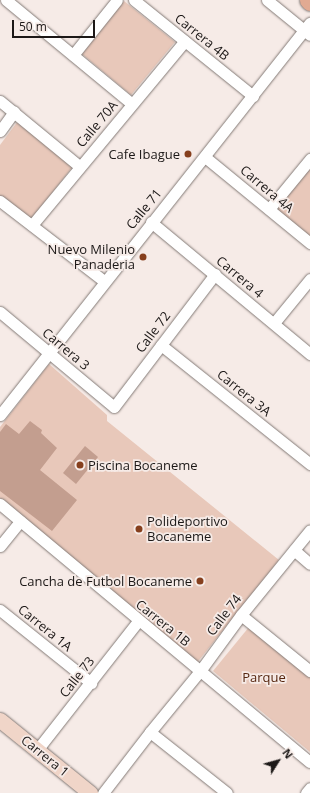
<!DOCTYPE html>
<html>
<head>
<meta charset="utf-8">
<style>
	body { margin:0 }
	#map { position:relative; width:310px; height:793px; overflow:hidden; background:#f6ebe7; font-family:"Open Sans",sans-serif }
	div>[style] { position:absolute }
	.green>* { inset:0; background:#e8c8ba }
	.forest>* { inset:0; background:#c39e8f }
	.roads { filter:drop-shadow(0 0 1px #837a76) drop-shadow(0 0 1px #837a76) }
	.street>* { height:11px; margin:-5.5px; padding:0 5.5px; transform-origin:5.5px; border-radius:5.5px; background:#fff }
	.secondary>* { height:15px; margin:-7.5px; padding:0 7.5px; transform-origin:7.5px; border-radius:7.5px; background:#f0d5c8 }
	.primary>* { height:17px; margin:-8.5px; padding:0 8.5px; transform-origin:8.5px; border-radius:8.5px; background:#e1aa92 }
	.dots>* { width:11px; height:11px; translate:-50% -50%; box-sizing:border-box; border:2px solid #f6ebe7; border-radius:50% }
	span { translate:-50% -50%; white-space:nowrap; text-align:center; line-height:1.15; -webkit-text-stroke:3.5px #f6ebe7; paint-order:stroke }
	.street-label { font-size:13px; color:#1c1817 }
	.poi-label { font-size:13px; color:#1c1817 }
	.right { translate:-100% -50%; text-align:right }
	.left { translate:0 -50%; text-align:left }
	.park-label { font-size:13px; color:#56260f }
	.north { position:absolute; left:258px; top:741px; width:40px; height:40px; -webkit-text-stroke:3px #f6ebe7; paint-order:stroke; rotate:53deg; font-size:11px; font-weight:700; line-height:16px; text-align:center; color:#1c1817 }
	.north::after { content:''; display:block; margin:auto; width:14px; height:18px; background:#1c1817; clip-path:polygon(50% 0,100% 100%,50% 72%,0 100%) }
	.scale { position:absolute; left:12px; top:20px; width:83px; height:18px; box-sizing:border-box; border:2px solid #1c1817; border-top:0; padding-left:5px; font-size:12px; line-height:14px; white-space:nowrap; color:#1c1817; -webkit-text-stroke:3px #f6ebe7; paint-order:stroke }
</style>
</head>
<body>
<div id="map">
	<div class="green">
		<i style="clip-path:polygon(124px 1px,175px 42px,131px 95px,82px 54px)"></i>
		<i style="clip-path:polygon(18px 121px,74px 165px,31px 220px,0 196px,0 145px)"></i>
		<i style="clip-path:polygon(310px 161px,310px 237px,273px 206px)"></i>
		<i style="clip-path:polygon(49px 364px,107px 415px,107px 421px,279px 560px,196px 664px,0 498px,0 427px)"></i>
		<i style="clip-path:polygon(249px 627px,310px 677px,310px 752px,213px 671px)"></i>
	</div>
	<div class="forest">
		<i style="clip-path:polygon(30px 421px,42px 430px,41px 433px,57px 448px,40px 470px,77px 500px,52px 531px,0 491px,0 432px,6px 424px,19px 434px)"></i>
		<i style="clip-path:polygon(85px 446px,98px 457px,76px 484px,63px 473px)"></i>
	</div>
	<div class="roads">
		<div class="street">
			<i style="left:6px;top:0;width:163px;rotate:39.5deg"></i>
			<i style="left:134px;top:0;width:153px;rotate:38.9deg"></i>
			<i style="left:267px;top:0;width:55px;rotate:39.1deg"></i>
			<i style="left:73px;top:55px;width:70px;rotate:-51.3deg"></i>
			<i style="left:0;top:101px;width:102px;rotate:39.4deg"></i>
			<i style="left:0;top:131px;width:24px;rotate:-54deg"></i>
			<i style="left:205px;top:157px;width:136px;rotate:39.3deg"></i>
			<i style="left:0;top:201px;width:131px;rotate:37.6deg"></i>
			<i style="left:269px;top:209px;width:65px;rotate:-50.6deg"></i>
			<i style="left:151px;top:222px;width:207px;rotate:39.7deg"></i>
			<i style="left:32px;top:225px;width:239px;rotate:-50.3deg"></i>
			<i style="left:0;top:312px;width:148px;rotate:39.8deg"></i>
			<i style="left:114px;top:407px;width:167px;rotate:-52.8deg"></i>
			<i style="left:274px;top:323px;width:57px;rotate:-50.7deg"></i>
			<i style="left:161px;top:345px;width:191px;rotate:38.6deg"></i>
			<i style="left:0;top:415px;width:500px;rotate:-51.7deg"></i>
			<i style="left:0;top:504px;width:403px;rotate:39.8deg"></i>
			<i style="left:0;top:546px;width:32px;rotate:-51deg"></i>
			<i style="left:294px;top:550px;width:21px;rotate:41deg"></i>
			<i style="left:0;top:610px;width:117px;rotate:38.7deg"></i>
			<i style="left:241px;top:615px;width:89px;rotate:39.1deg"></i>
			<i style="left:150px;top:732px;width:98px;rotate:38.4deg"></i>
			<i style="left:37px;top:750px;width:164px;rotate:-51.9deg"></i>
			<i style="left:103px;top:793px;width:77px;rotate:-52.4deg"></i>
			<i style="left:150px;top:732px;width:79px;rotate:-50.7deg"></i>
			<i style="left:200px;top:671px;width:69px;rotate:-53.8deg"></i>
			<i style="left:241px;top:615px;width:109px;rotate:-50.9deg"></i>
			<i style="left:306px;top:793px;width:6px;rotate:-51deg"></i>
		</div>
		<div class="secondary">
			<i style="left:0;top:720px;width:116px;rotate:39deg"></i>
		</div>
		<div class="primary">
			<i style="left:308px;top:0;width:3px;rotate:45deg"></i>
		</div>
	</div>
	<div class="dots">
		<i style="left:188px;top:154px;background:#863f1d"></i>
		<i style="left:143px;top:257px;background:#863f1d"></i>
		<i style="left:80px;top:465px;background:#863f1d"></i>
		<i style="left:139px;top:529px;background:#863f1d"></i>
		<i style="left:200px;top:581px;background:#863f1d"></i>
	</div>
	<div class="street-label">
		<span style="left:202px;top:37px;rotate:39deg">Carrera 4B</span>
		<span style="left:97px;top:124px;rotate:-50deg">Calle 70A</span>
		<span style="left:267px;top:189px;rotate:40deg">Carrera 4A</span>
		<span style="left:144px;top:209px;rotate:-51deg">Calle 71</span>
		<span style="left:240px;top:277px;rotate:40deg">Carrera 4</span>
		<span style="left:153px;top:332px;rotate:-53deg">Calle 72</span>
		<span style="left:66px;top:349px;rotate:40deg">Carrera 3</span>
		<span style="left:244px;top:393px;rotate:39deg">Carrera 3A</span>
		<span style="left:224px;top:615px;rotate:-53deg">Calle 74</span>
		<span style="left:163px;top:623px;rotate:39deg">Carrera 1B</span>
		<span style="left:45px;top:628px;rotate:39deg">Carrera 1A</span>
		<span style="left:77px;top:677px;rotate:-52deg">Calle 73</span>
		<span style="left:45px;top:756px;rotate:39deg">Carrera 1</span>
	</div>
	<div class="poi-label">
		<span class="right" style="left:180px;top:154px">Cafe Ibague</span>
		<span class="right" style="left:135px;top:257px">Nuevo Milenio<br>Panaderia</span>
		<span class="left" style="left:88px;top:465px">Piscina Bocaneme</span>
		<span class="left" style="left:147px;top:529px">Polideportivo<br>Bocaneme</span>
		<span class="right" style="left:192px;top:581px">Cancha de Futbol Bocaneme</span>
	</div>
	<div class="park-label">
		<span style="left:264px;top:677px">Parque</span>
	</div>
	<div class="north">N</div>
	<div class="scale">50 m</div>
</div>
</body>
</html>
